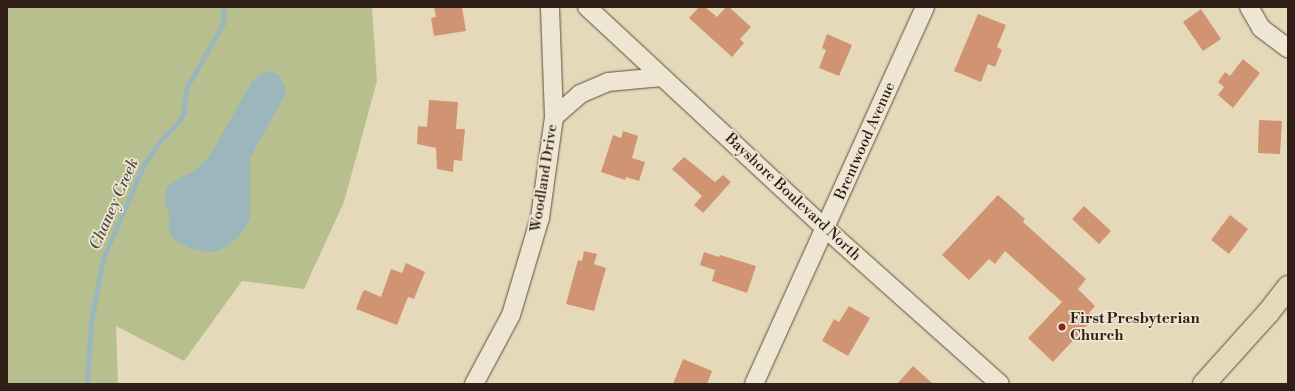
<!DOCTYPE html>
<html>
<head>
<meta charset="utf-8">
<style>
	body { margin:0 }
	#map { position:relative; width:1295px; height:391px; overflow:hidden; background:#e5d9ba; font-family:"Libre Bodoni",serif }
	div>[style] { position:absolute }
	.green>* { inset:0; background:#b7bf8e }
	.water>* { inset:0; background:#9cb7bb }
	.stream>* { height:5px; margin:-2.5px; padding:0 2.5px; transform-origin:2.5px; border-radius:2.5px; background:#9cb7bb }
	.building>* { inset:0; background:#d19473 }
	.roads { filter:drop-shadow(0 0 1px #5d4e3f) drop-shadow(0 0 1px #5d4e3f) }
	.street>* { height:18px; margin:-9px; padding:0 9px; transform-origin:9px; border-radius:9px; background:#eee6d2 }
	.primary>* { height:22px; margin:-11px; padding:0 11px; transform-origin:11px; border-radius:11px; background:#e5d9ba }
	.dots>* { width:11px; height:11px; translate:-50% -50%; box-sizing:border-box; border:2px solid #eee6d2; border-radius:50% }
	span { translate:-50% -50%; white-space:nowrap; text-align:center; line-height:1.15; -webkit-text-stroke:3.5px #eee6d2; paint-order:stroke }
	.street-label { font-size:15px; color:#301f16 }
	.poi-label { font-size:15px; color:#301f16; font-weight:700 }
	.left { translate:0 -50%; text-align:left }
	.water-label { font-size:16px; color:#504d48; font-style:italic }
	.frame { position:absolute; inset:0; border:8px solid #301f16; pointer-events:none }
</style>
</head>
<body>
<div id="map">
	<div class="green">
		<i style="clip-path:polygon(7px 7px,372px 7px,377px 81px,344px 202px,304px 289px,242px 281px,184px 361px,116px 326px,118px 384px,7px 384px)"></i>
	</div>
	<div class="water">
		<i style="clip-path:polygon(269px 71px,279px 75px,286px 88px,285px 95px,250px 158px,250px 219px,239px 237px,224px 248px,214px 252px,201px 251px,188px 247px,173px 239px,168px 228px,170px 217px,166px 205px,165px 194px,168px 186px,182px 177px,194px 171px,209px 157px,253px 80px,262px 73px)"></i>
	</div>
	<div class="stream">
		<i style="left:87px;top:384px;width:61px;rotate:-86.2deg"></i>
		<i style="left:91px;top:323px;width:66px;rotate:-79.5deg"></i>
		<i style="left:103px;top:258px;width:103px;rotate:-66.4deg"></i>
		<i style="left:144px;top:164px;width:29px;rotate:-55deg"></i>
		<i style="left:161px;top:140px;width:28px;rotate:-46deg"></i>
		<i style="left:180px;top:120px;width:10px;rotate:-66deg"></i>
		<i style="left:184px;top:111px;width:9px;rotate:-90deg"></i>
		<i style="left:184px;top:102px;width:15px;rotate:-79deg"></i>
		<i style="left:187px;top:87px;width:73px;rotate:-60.3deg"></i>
		<i style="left:223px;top:24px;width:17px;rotate:-90deg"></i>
	</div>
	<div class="building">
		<i style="clip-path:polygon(434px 7px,462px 7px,466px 31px,434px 36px,431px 18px,436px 17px)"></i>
		<i style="clip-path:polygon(699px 7px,705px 7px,717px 17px,726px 7px,729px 7px,751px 27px,740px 39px,744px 43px,732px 57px,689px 18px)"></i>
		<i style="clip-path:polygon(1201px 9px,1221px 39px,1203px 51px,1183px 22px)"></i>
		<i style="clip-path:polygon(978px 14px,1006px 25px,997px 47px,1002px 50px,995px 67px,988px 64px,981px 82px,954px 71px)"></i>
		<i style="clip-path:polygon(827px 34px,852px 45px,839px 76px,819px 68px,826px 50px,822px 48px)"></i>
		<i style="clip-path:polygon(1243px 59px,1260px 73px,1233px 108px,1218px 95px,1224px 87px,1218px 82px,1225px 72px,1230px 76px)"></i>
		<i style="clip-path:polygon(429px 100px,458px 102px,456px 129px,465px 129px,462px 161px,454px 160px,453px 172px,437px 169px,436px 148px,417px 144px,418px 126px,427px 127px)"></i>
		<i style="clip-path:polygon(1259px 120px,1282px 121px,1280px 154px,1258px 153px)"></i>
		<i style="clip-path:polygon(623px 131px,638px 136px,632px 158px,645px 162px,639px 181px,626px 177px,625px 180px,601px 172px,613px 135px,621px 138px)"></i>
		<i style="clip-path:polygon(684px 157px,715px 182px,723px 175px,731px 182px,703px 213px,694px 205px,702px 196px,672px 169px)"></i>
		<i style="clip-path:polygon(998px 195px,1025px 219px,1023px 222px,1086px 279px,1078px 289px,1095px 306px,1089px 313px,1094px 318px,1053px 362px,1028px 338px,1062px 302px,1005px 251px,995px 264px,989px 259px,969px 280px,942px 255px)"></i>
		<i style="clip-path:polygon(1084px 206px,1111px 231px,1099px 244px,1072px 219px)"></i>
		<i style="clip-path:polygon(1230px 215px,1248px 229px,1229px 254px,1211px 240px)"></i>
		<i style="clip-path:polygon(584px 251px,597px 254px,594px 264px,606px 268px,594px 311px,566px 304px,578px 260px,582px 261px)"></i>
		<i style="clip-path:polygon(704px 252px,719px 257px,720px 255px,756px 266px,747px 293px,712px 281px,715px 270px,700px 265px)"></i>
		<i style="clip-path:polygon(406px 263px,425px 272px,414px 299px,408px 297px,397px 325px,356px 309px,363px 291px,365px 290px,381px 297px,391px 269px,402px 273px)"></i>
		<i style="clip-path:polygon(849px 306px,870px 318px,848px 356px,822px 341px,834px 319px,839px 322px)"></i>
		<i style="clip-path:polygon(683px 359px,712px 371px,707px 384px,673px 384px)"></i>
		<i style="clip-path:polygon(913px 366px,933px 384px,897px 384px)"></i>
	</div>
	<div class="roads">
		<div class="street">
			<i style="left:587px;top:7px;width:325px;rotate:42.9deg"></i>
			<i style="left:825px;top:228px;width:234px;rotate:41.7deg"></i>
			<i style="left:1249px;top:7px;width:24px;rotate:60deg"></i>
			<i style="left:1261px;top:28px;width:34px;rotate:37deg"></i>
			<i style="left:554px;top:117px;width:35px;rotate:-41deg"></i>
			<i style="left:580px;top:94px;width:30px;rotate:-23deg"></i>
			<i style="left:608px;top:82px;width:54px;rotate:-5.3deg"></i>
			<i style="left:474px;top:384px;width:78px;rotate:-61.8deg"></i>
			<i style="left:511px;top:315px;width:101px;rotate:-73.4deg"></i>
			<i style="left:540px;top:218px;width:102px;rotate:-82.1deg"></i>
			<i style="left:554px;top:117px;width:110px;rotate:-92.1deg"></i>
			<i style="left:754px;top:384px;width:414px;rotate:-65.6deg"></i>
		</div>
		<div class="primary">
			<i style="left:1204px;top:384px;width:96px;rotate:-48deg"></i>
			<i style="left:1268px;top:313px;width:33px;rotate:-52deg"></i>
		</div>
	</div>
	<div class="dots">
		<i style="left:1062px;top:327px;background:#8f2418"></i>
	</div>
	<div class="street-label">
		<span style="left:865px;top:141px;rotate:-66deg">Brentwood Avenue</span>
		<span style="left:544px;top:178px;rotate:-81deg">Woodland Drive</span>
		<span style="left:793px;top:197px;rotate:43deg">Bayshore Boulevard North</span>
	</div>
	<div class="poi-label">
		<span class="left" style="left:1070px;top:327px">First Presbyterian<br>Church</span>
	</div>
	<div class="water-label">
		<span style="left:114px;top:204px;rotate:-66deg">Chaney Creek</span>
	</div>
	<div class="frame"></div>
</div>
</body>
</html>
